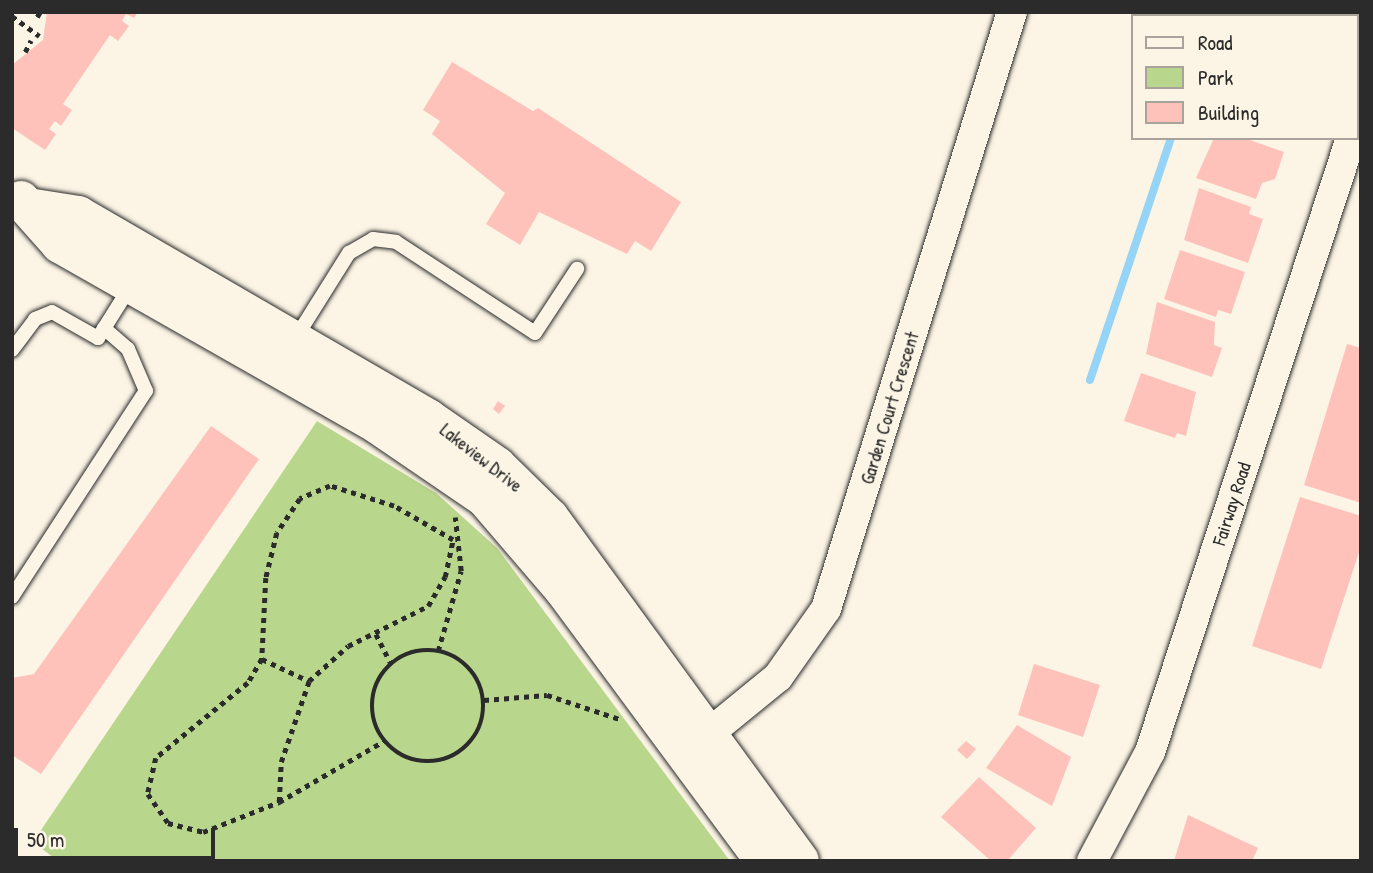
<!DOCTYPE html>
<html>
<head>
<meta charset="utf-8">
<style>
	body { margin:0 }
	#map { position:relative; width:1373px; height:873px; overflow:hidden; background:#fcf5e5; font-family:"Patrick Hand",sans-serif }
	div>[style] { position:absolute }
	.green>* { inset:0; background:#b9d68d }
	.stream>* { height:8px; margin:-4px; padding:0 4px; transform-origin:4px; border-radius:4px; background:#95d4f6 }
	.building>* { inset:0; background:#fec2ba }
	.path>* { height:4.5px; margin-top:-2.25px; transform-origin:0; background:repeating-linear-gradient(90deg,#2b2b2b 0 5px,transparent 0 10px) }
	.path>.ring { margin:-2.25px; padding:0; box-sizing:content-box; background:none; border:4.5px solid #2b2b2b; border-radius:50% }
	.roads { filter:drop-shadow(0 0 2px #2b2b2b) drop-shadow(0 0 2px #2b2b2b) }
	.lane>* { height:14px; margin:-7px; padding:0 7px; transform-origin:7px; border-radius:7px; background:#fcf5e5 }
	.street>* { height:30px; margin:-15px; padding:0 15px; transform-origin:15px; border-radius:15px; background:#fcf5e5 }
	.secondary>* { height:38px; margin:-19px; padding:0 19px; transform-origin:19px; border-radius:19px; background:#fcf5e5 }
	span { translate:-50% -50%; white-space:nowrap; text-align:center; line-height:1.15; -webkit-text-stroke:5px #fcf5e5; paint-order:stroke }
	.street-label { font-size:19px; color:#2b2b2b }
	.frame { position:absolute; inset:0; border:14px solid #2b2b2b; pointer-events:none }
	.legend { position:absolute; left:1131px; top:14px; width:228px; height:126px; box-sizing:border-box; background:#fcf5e5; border:2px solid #a8a49b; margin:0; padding:9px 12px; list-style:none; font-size:21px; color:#2b2b2b }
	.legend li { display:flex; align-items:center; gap:14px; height:35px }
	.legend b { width:35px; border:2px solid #a8a49b }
	.scale { position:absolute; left:14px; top:828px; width:201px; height:32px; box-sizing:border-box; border:4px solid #2b2b2b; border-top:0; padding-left:9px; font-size:21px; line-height:24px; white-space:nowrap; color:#2b2b2b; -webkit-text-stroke:5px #fcf5e5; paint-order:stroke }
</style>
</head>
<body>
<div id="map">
	<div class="green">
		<i style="clip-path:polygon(317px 421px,436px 493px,497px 548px,730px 861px,58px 861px,33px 842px)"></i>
	</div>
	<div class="stream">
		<i style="left:1204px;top:16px;width:4px;rotate:-76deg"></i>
		<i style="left:1090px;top:380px;width:255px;rotate:-71.5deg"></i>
	</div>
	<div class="building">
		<i style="clip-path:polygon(47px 12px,138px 12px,134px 18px,126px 14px,122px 21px,129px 26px,118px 41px,110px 35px,67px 98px,63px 104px,72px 110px,61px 126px,55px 121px,49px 129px,56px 134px,45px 150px,12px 128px,12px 65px,43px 40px)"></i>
		<i style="clip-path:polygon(1252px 12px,1294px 12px,1305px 15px,1251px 16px)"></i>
		<i style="clip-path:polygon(452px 62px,533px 111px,538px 108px,681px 202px,651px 251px,635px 241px,627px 254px,539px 212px,520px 245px,486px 224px,505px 193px,432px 134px,440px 121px,423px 110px)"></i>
		<i style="clip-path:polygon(1214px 138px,1244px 138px,1284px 152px,1275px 179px,1262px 183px,1256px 199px,1196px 178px)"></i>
		<i style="clip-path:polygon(1199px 188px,1251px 207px,1249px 214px,1263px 219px,1248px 263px,1184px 240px)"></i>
		<i style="clip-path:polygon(1180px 250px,1245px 272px,1231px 314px,1218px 310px,1216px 317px,1164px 299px)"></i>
		<i style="clip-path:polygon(1157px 302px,1215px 322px,1214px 345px,1222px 348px,1212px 377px,1146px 354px)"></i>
		<i style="clip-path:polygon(1347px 344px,1361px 348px,1361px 503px,1304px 485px)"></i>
		<i style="clip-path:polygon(1141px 373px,1196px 392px,1186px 436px,1177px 433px,1175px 438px,1124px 421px)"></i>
		<i style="clip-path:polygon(498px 401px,505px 406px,499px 414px,493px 409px)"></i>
		<i style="clip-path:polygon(211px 426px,259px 459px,41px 774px,12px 755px,12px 678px,34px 674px)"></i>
		<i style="clip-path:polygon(1300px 497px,1361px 516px,1361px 546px,1321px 669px,1252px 646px)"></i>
		<i style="clip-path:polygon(1034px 664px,1100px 685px,1083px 737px,1018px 715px)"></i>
		<i style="clip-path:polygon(1017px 725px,1071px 757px,1052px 806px,986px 768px)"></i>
		<i style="clip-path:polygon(966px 741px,976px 749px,967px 759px,957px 750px)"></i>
		<i style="clip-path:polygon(979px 777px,1036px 828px,1007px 861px,991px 861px,941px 817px)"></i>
		<i style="clip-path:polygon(1188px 815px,1258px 848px,1252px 861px,1174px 861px)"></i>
	</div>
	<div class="path">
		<i style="left:12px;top:16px;width:34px;rotate:36deg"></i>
		<i style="left:37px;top:17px;width:6px;rotate:-59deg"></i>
		<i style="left:25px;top:52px;width:13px;rotate:-63deg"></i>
		<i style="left:376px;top:634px;width:34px;rotate:63deg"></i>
		<i class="ring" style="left:372px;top:650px;width:107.5px;height:107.5px"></i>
		<i style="left:438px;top:651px;width:83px;rotate:-74deg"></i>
		<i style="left:461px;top:571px;width:54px;rotate:-96.3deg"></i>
		<i style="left:262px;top:659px;width:52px;rotate:25.1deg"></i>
		<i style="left:484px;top:700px;width:63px;rotate:-4.5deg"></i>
		<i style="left:547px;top:695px;width:76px;rotate:18.4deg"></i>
		<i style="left:279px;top:802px;width:40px;rotate:-87.1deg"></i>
		<i style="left:281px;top:762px;width:86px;rotate:-70.9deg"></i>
		<i style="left:309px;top:681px;width:52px;rotate:-41.9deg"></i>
		<i style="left:348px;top:646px;width:89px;rotate:-26.6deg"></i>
		<i style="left:428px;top:606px;width:34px;rotate:-60deg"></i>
		<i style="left:445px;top:577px;width:38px;rotate:-78deg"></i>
		<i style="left:453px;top:540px;width:68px;rotate:-150deg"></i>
		<i style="left:394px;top:506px;width:67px;rotate:-162.6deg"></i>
		<i style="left:330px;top:486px;width:33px;rotate:157deg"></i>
		<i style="left:300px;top:499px;width:41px;rotate:124.1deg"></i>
		<i style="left:277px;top:533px;width:46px;rotate:103.7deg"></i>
		<i style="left:266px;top:578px;width:81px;rotate:92.8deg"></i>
		<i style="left:262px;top:659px;width:28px;rotate:120deg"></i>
		<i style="left:248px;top:683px;width:119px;rotate:140.8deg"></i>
		<i style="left:156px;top:758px;width:37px;rotate:103deg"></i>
		<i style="left:148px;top:794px;width:35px;rotate:55deg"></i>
		<i style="left:168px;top:823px;width:36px;rotate:14deg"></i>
		<i style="left:203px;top:832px;width:82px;rotate:-21.5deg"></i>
		<i style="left:279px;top:802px;width:121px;rotate:-30.2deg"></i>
	</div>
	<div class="roads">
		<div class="lane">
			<i style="left:295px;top:339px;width:102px;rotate:-57.9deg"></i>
			<i style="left:349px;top:253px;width:28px;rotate:-30deg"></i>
			<i style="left:373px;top:239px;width:23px;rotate:7deg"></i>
			<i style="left:396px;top:242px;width:166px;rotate:33.2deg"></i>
			<i style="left:535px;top:333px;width:77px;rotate:-56.7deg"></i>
			<i style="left:12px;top:350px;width:39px;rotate:-53deg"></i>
			<i style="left:35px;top:319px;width:18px;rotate:-22deg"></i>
			<i style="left:52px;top:312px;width:53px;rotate:29.5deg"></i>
			<i style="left:98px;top:338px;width:60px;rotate:-57.9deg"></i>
			<i style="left:12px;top:597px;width:246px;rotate:-57deg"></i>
			<i style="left:146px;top:391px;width:46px;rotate:-113.2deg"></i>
			<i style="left:128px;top:349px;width:32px;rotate:-139deg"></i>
		</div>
		<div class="street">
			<i style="left:1357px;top:119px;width:12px;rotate:-70deg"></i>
			<i style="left:691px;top:748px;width:112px;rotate:-39.2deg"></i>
			<i style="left:778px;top:677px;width:83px;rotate:-54.8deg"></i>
			<i style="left:826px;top:609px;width:625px;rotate:-72.7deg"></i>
			<i style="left:1092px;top:861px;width:123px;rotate:-62deg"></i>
			<i style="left:1150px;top:752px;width:646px;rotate:-71.87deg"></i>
		</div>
		<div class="secondary">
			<i style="left:21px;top:200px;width:59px;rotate:48.4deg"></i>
			<i style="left:60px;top:244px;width:366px;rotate:29.6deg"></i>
			<i style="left:378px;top:425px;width:130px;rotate:34.3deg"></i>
			<i style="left:485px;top:498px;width:120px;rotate:49.4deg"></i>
			<i style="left:563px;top:589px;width:338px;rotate:53.5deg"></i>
			<i style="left:34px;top:208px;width:45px;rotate:9deg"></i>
			<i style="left:78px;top:215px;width:405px;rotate:30.1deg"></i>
			<i style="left:428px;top:418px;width:84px;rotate:34.8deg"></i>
			<i style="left:497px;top:466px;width:74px;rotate:44.5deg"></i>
			<i style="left:550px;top:518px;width:424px;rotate:53.9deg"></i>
		</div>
	</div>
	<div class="street-label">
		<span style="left:890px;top:408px;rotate:-73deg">Garden Court Crescent</span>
		<span style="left:481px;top:458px;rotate:38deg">Lakeview Drive</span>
		<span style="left:1232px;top:504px;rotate:-72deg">Fairway Road</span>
	</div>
	<div class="frame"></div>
	<ul class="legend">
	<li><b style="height:9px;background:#fcf5e5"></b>Road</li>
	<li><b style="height:19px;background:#b9d68d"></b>Park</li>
	<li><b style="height:19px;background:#fec2ba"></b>Building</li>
	</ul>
	<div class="scale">50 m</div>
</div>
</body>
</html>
